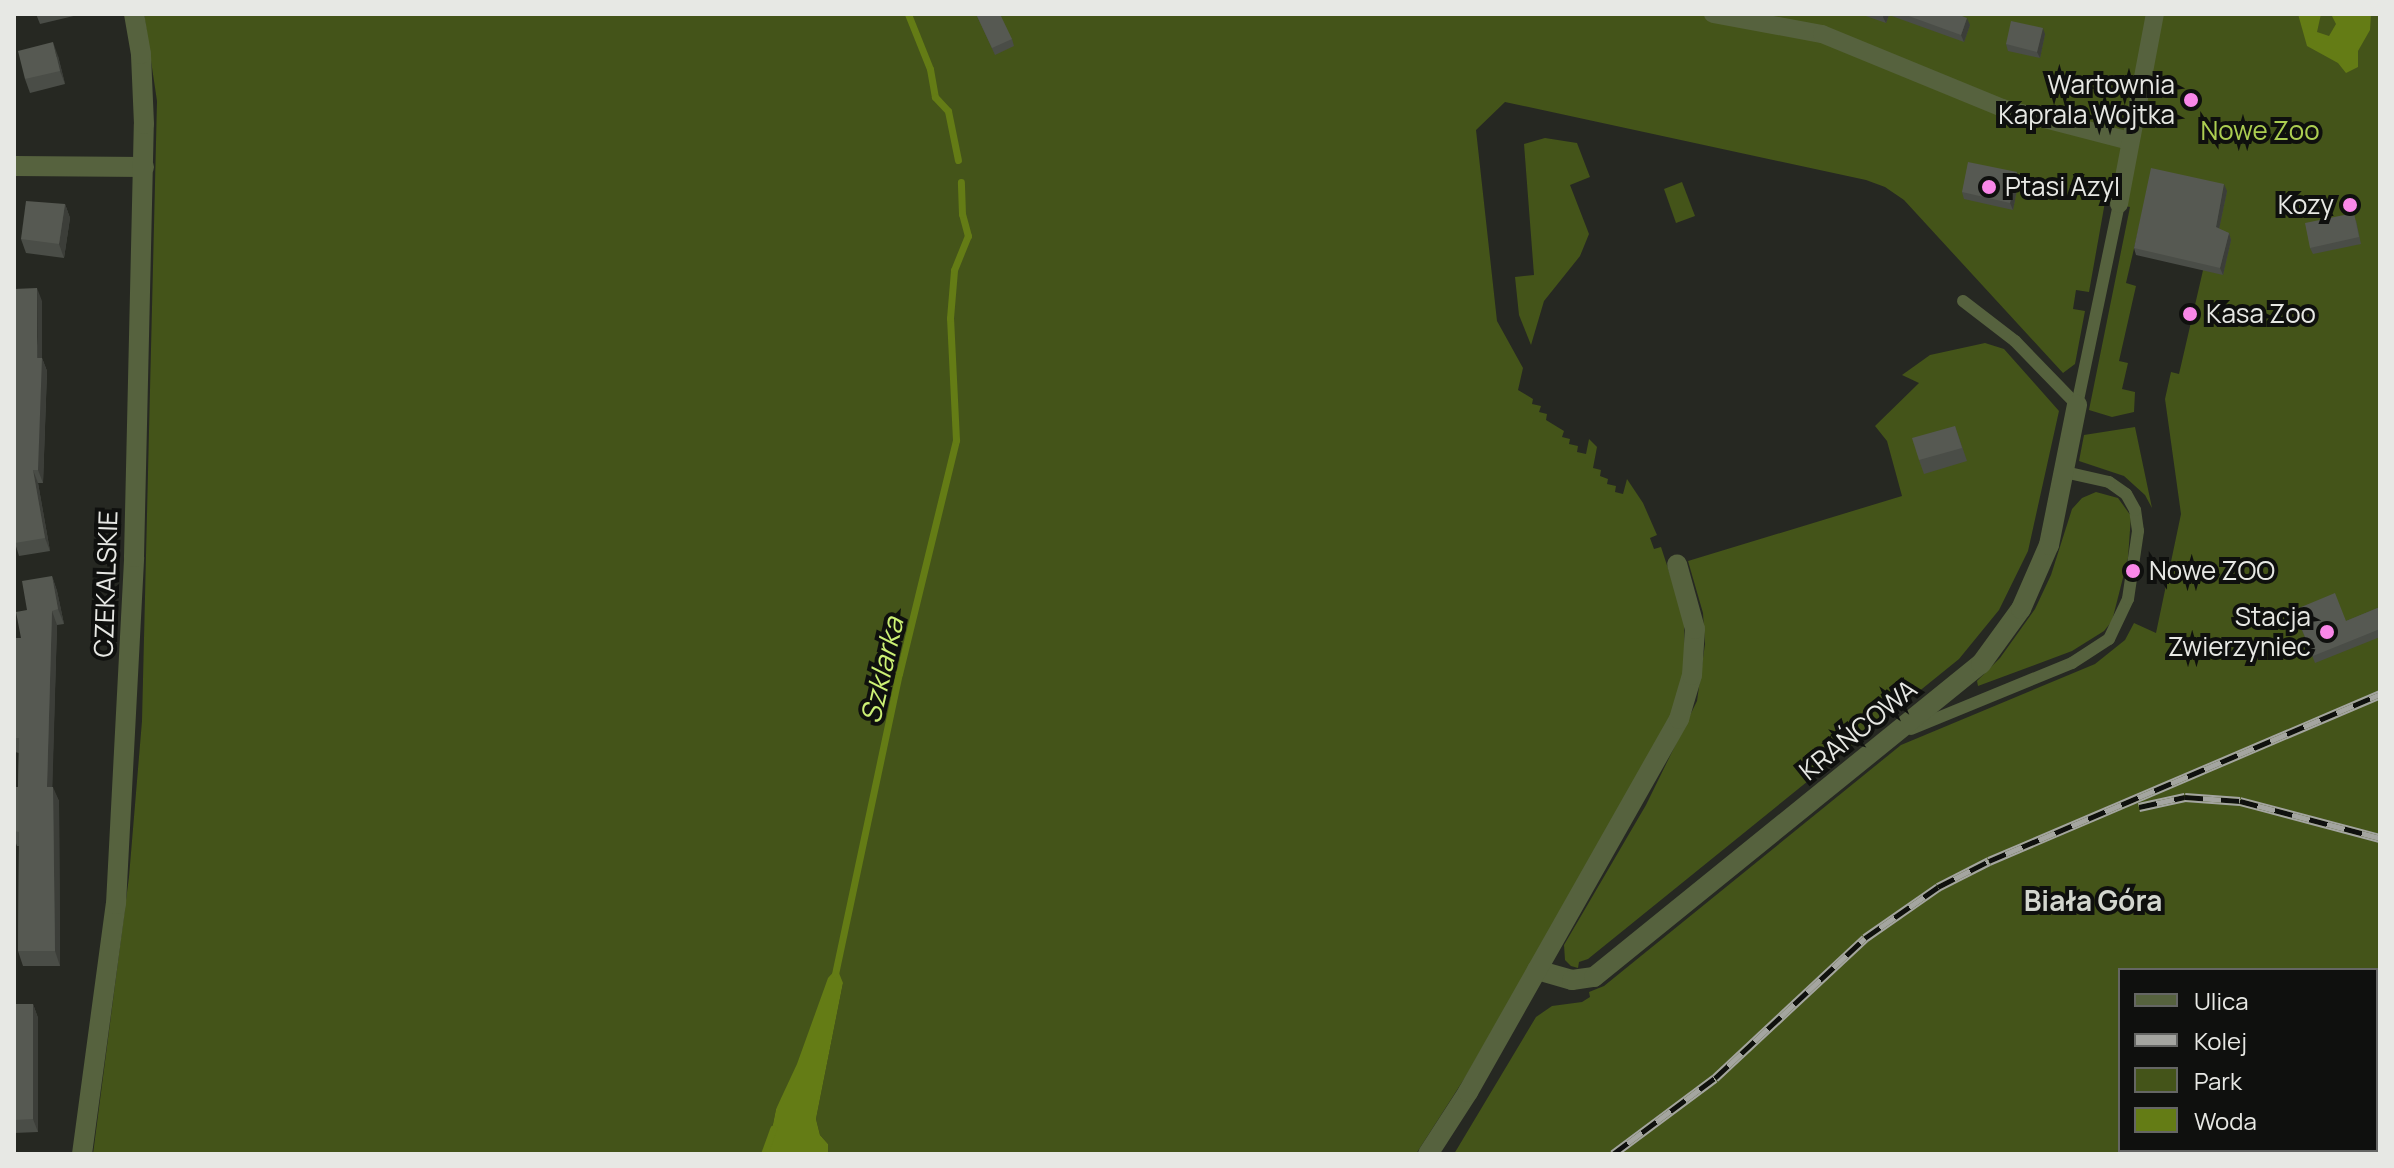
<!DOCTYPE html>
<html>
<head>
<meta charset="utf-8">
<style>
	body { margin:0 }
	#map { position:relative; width:2394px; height:1168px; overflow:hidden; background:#262822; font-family:Manrope,sans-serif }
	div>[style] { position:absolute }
	.green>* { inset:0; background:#445419 }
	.water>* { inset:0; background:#647c15 }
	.stream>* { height:7px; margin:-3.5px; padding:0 3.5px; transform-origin:3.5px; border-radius:3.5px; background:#647c15 }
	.service>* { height:12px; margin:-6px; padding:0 6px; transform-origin:6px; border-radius:6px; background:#56623e }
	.pedestrian>* { height:18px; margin:-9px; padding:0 9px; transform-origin:9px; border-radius:9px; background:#56623e }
	.minor>* { height:20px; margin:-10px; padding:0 10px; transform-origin:10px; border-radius:10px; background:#56623e }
	.rail>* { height:9px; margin-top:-4.5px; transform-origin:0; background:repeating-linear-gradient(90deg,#0f100e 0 18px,#a4a5a0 0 36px); box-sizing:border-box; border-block:2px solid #a4a5a0 }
	.wall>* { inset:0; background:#4a4d47 }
	.shaded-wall>* { inset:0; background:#3c3e39 }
	.building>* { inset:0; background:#565952 }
	.dots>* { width:22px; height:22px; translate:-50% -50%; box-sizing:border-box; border:4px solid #0f100e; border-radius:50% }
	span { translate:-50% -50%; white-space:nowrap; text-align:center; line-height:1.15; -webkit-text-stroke:8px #0f100e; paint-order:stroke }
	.poi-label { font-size:26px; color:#e7e8e4 }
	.right { translate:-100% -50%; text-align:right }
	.left { translate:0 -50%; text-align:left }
	.park-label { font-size:26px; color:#acce51 }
	.street-label { font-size:26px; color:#e7e8e4 }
	.water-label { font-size:28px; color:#cdf175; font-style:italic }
	.neighbourhood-label { font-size:28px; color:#d3d6ce; font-weight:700 }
	.frame { position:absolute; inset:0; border:16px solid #e7e8e4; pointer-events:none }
	.legend { position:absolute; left:2118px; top:968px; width:260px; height:184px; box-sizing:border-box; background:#0f100e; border:2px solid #656664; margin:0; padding:10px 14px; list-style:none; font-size:24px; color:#e7e8e4 }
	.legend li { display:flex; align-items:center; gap:16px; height:40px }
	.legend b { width:40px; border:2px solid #656664 }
</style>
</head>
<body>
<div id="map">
	<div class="green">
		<i style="clip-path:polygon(evenodd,144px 14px,2380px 14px,2380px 1154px,1454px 1154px,1536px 1017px,1552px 1006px,1582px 1002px,1590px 997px,1589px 992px,1604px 986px,1901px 745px,2095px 664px,2125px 640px,2134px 623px,2156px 633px,2181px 514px,2165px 399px,2171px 372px,2179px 374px,2204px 266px,2143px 210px,2126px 283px,2136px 286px,2119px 361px,2128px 363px,2122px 389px,2135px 392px,2134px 412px,2112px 417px,2089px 410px,2130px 207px,2105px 202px,2089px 292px,2076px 290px,2073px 309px,2085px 311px,2075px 364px,2063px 373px,1904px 200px,1885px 187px,1866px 180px,1505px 102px,1476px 130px,1497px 321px,1523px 368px,1518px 390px,1533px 399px,1532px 404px,1541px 406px,1539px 412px,1547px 414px,1546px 420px,1564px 431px,1562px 437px,1570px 439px,1569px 444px,1578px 446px,1577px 452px,1586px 454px,1589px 439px,1597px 447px,1593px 468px,1601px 470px,1600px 476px,1608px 479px,1607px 484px,1616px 486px,1615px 492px,1623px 494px,1627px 479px,1643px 503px,1657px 535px,1650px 538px,1654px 549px,1661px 547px,1684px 617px,1685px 670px,1669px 722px,1466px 1076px,1416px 1154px,828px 1154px,828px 1144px,820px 1135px,816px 1119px,843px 983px,776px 1109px,767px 1154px,93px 1154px,129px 877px,142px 721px,157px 101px,144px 14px,2120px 970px,2376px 970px,2376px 1150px,2120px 1150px,2120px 970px)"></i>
		<i style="clip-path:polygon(1545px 138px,1577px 143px,1590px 177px,1570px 185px,1589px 234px,1580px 256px,1544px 301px,1531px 345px,1519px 315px,1515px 277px,1534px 275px,1524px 144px)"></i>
		<i style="clip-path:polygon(1682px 182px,1695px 216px,1676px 223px,1664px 189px)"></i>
		<i style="clip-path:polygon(1985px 343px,2004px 349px,2059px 411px,2028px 551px,1999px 610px,1959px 659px,1588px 959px,1579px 962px,1578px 968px,1571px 966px,1565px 960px,1564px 945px,1646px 805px,1697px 701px,1705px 644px,1703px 613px,1688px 561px,1902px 496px,1887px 441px,1875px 426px,1919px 383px,1902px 375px,1930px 355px)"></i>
		<i style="clip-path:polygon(2135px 427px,2152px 508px,2145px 495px,2124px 476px,2079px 461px,2084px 435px)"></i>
		<i style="clip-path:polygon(2096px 492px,2118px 498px,2131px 516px,2128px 558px,2112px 621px,2104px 631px,2072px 651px,1978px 686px,1977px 681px,2000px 658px,2035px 609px,2051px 575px,2072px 509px,2082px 498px)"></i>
	</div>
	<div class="water">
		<i style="clip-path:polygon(2298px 14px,2321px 14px,2317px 32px,2329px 36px,2336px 24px,2331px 14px,2371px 14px,2370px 30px,2358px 51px,2358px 67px,2346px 73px,2338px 63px,2307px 46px)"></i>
		<i style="clip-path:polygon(837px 968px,843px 983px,816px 1119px,820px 1135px,828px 1144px,828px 1154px,767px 1154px,776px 1109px,797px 1064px,828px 978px)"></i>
	</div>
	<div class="stream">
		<i style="left:908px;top:14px;width:59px;rotate:68.2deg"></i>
		<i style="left:930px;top:69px;width:28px;rotate:80deg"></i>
		<i style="left:935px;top:97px;width:19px;rotate:47deg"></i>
		<i style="left:948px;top:111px;width:50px;rotate:78.5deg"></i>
		<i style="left:835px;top:974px;width:307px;rotate:-78deg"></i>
		<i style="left:899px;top:674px;width:241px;rotate:-76.3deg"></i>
		<i style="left:956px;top:440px;width:122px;rotate:-92.8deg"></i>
		<i style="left:950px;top:318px;width:48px;rotate:-85.2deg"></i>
		<i style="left:954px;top:270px;width:37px;rotate:-68deg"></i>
		<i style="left:968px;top:236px;width:23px;rotate:-105deg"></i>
		<i style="left:962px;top:214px;width:32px;rotate:-92deg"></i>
		<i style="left:764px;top:1154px;width:27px;rotate:-70deg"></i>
	</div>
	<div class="service">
		<i style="left:1963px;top:301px;width:66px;rotate:37.6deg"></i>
		<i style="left:2015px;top:341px;width:89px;rotate:45.9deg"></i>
		<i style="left:2077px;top:405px;width:205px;rotate:-78.2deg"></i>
		<i style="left:1911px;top:729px;width:174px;rotate:-22.3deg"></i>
		<i style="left:2072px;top:663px;width:44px;rotate:-33deg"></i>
		<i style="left:2109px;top:639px;width:44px;rotate:-64.6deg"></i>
		<i style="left:2128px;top:599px;width:69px;rotate:-81.6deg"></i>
		<i style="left:2138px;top:531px;width:21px;rotate:-98deg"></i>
		<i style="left:2135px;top:510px;width:18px;rotate:-119deg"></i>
		<i style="left:2126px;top:494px;width:21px;rotate:-145deg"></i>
		<i style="left:2109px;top:482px;width:45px;rotate:-167.2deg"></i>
		<i style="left:2376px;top:1065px;width:5px;rotate:-37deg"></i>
	</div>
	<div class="pedestrian">
		<i style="left:1713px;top:14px;width:111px;rotate:10.4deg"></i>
		<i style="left:1822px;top:34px;width:195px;rotate:22.3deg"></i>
		<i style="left:2002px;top:108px;width:132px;rotate:14.5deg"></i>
		<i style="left:2119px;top:204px;width:193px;rotate:-79.3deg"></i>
	</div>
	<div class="minor">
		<i style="left:14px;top:166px;width:130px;rotate:0.4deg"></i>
		<i style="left:1537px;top:970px;width:36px;rotate:16deg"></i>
		<i style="left:1572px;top:980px;width:22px;rotate:-8deg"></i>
		<i style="left:1594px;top:977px;width:498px;rotate:-39deg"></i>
		<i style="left:1981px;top:664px;width:68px;rotate:-54deg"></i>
		<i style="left:2021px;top:609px;width:70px;rotate:-66.4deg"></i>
		<i style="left:2049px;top:545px;width:143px;rotate:-78.7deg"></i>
		<i style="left:82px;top:1154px;width:252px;rotate:-82.3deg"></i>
		<i style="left:116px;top:904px;width:347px;rotate:-87deg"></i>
		<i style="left:134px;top:557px;width:433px;rotate:-88.7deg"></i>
		<i style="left:144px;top:124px;width:70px;rotate:-92.5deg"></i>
		<i style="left:141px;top:54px;width:41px;rotate:-99.9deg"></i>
		<i style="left:1428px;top:1154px;width:74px;rotate:-57.2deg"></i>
		<i style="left:1468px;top:1092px;width:429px;rotate:-60.5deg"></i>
		<i style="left:1679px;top:719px;width:46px;rotate:-73.5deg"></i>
		<i style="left:1692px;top:675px;width:46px;rotate:-86.3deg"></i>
		<i style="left:1695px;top:629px;width:67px;rotate:-105.5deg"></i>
	</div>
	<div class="rail">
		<i style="left:2139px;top:807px;width:47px;rotate:-12.3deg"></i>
		<i style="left:2185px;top:797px;width:55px;rotate:4.2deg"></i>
		<i style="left:2240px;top:801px;width:145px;rotate:14.8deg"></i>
		<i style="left:1613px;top:1154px;width:127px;rotate:-36.7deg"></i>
		<i style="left:1715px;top:1078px;width:205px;rotate:-43deg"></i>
		<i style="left:1865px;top:938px;width:89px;rotate:-34.9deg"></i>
		<i style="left:1938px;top:887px;width:57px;rotate:-27deg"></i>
		<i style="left:1989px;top:861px;width:425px;rotate:-23.1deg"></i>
	</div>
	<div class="wall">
		<i style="clip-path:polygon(36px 14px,82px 14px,40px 24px)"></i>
		<i style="clip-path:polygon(1860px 14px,1957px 14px,1970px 25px,1964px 42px,1889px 15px,1886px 23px)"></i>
		<i style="clip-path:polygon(977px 16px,1012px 39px,1014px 46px,995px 55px)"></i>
		<i style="clip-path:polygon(2045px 34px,2040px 58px,2008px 51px,2006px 44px)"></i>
		<i style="clip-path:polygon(58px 56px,65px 84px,30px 93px,25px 79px)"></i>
		<i style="clip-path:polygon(2019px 179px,2013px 210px,1964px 199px,1962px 192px)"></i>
		<i style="clip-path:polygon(2227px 191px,2219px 229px,2229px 233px,2231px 240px,2223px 275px,2136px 255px,2134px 248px)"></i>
		<i style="clip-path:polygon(65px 204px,70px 218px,64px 258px,26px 253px,21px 239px)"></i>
		<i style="clip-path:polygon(2356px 220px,2361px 244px,2313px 254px,2310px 248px)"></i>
		<i style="clip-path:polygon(42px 301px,42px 358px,47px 371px,43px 483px,38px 483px,50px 551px,19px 556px,15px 543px)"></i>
		<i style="clip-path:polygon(1955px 426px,1967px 461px,1924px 474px,1919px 460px)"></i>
		<i style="clip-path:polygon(52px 576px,57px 591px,64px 624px,57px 625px,52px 787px,59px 801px,60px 966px,23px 966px,18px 951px,19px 846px,17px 846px,14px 838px,14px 787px,18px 787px,19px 753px,15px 752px,14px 749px,14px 644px,21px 638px,27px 610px)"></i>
		<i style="clip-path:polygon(2380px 607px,2380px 637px,2315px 663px,2294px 610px,2346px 621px)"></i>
		<i style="clip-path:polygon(14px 1004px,33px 1004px,38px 1018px,38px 1132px,14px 1133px)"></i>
	</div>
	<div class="shaded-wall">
		<i style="clip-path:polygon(1884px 14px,1889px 15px,1886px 23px,1883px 17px)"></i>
		<i style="clip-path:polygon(1967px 18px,1970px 25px,1964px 42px,1961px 35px)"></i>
		<i style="clip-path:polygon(2043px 28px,2045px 34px,2040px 58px,2037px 52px)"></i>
		<i style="clip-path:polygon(53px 42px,58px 56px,65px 84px,60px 71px)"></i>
		<i style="clip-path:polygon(2017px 172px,2019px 179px,2013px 210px,2010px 203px)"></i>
		<i style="clip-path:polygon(2224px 184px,2227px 191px,2218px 234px,2216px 227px)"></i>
		<i style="clip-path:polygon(65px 204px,70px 218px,64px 258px,59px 244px)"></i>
		<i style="clip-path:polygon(2229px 233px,2231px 240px,2223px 275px,2220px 268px)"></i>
		<i style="clip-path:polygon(37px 288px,42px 301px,42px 358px,47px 371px,43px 483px,38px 470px)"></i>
		<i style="clip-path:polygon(33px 470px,38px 483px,50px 551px,45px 538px)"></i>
		<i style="clip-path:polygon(52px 576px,57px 591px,64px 624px,58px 609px)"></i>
		<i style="clip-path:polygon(52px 611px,57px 625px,52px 801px,47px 787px)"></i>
		<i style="clip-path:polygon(53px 787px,59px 801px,60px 966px,55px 951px)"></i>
		<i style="clip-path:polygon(33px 1004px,38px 1018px,38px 1132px,33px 1119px)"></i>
		<i style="clip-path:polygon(2257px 1150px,2261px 1150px,2262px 1154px,2251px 1154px)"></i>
	</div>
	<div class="building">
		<i style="clip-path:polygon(982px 14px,1000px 14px,1012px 39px,992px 48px,977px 16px)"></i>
		<i style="clip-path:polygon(1903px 14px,1957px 14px,1967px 18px,1961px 35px)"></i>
		<i style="clip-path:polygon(2011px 21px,2043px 28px,2037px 52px,2006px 44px)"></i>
		<i style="clip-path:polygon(53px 42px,60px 71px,25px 79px,18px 51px)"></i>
		<i style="clip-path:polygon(1968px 162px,2017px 172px,2010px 203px,1962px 192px)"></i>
		<i style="clip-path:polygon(2151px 168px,2224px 184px,2216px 227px,2229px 233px,2220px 268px,2134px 248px)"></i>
		<i style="clip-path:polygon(26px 201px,65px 204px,59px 244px,21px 239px)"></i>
		<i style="clip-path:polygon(2354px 213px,2359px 237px,2310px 248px,2305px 223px)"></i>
		<i style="clip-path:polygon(37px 288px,37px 358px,42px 358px,38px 470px,33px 470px,45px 538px,15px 543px,14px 289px)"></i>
		<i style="clip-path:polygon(1955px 426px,1962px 448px,1919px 460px,1912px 438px)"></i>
		<i style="clip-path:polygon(52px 576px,58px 609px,52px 611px,47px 787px,53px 787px,55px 951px,18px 951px,19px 832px,14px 831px,14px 787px,18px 787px,19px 738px,14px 738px,14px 644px,15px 638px,21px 638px,16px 612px,27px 610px,22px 581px)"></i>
		<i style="clip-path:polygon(2335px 593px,2346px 621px,2380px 607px,2380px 629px,2313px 656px,2294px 610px)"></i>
		<i style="clip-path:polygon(14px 1004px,33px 1004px,33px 1119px,14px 1120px)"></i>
		<i style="clip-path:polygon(2206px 1150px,2257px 1150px,2251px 1154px,2201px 1154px)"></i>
	</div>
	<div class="dots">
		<i style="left:2191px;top:100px;background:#f987e8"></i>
		<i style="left:1989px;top:187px;background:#f987e8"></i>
		<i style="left:2350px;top:205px;background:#f987e8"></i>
		<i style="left:2190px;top:314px;background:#f987e8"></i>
		<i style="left:2133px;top:571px;background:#f987e8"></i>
		<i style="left:2327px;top:632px;background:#f987e8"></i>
	</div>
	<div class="poi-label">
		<span class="right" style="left:2175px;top:100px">Wartownia<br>Kaprala Wojtka</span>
		<span class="left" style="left:2005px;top:187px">Ptasi Azyl</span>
		<span class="right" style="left:2334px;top:205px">Kozy</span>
		<span class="left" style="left:2206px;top:314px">Kasa Zoo</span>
		<span class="left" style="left:2149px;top:571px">Nowe ZOO</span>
		<span class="right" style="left:2311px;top:632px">Stacja<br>Zwierzyniec</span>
	</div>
	<div class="park-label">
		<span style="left:2260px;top:131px">Nowe Zoo</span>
	</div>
	<div class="street-label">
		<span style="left:106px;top:584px;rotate:-88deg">CZEKALSKIE</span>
		<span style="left:1858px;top:730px;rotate:-39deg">KRAŃCOWA</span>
	</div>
	<div class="water-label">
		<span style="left:881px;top:670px;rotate:-77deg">Szklarka</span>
	</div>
	<div class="neighbourhood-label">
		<span style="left:2093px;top:900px">Biała Góra</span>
	</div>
	<div class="frame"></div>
	<ul class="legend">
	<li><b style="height:10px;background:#56623e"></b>Ulica</li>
	<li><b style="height:10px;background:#a4a5a0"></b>Kolej</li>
	<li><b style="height:22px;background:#445419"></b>Park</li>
	<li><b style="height:22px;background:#647c15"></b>Woda</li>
	</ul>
</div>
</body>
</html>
